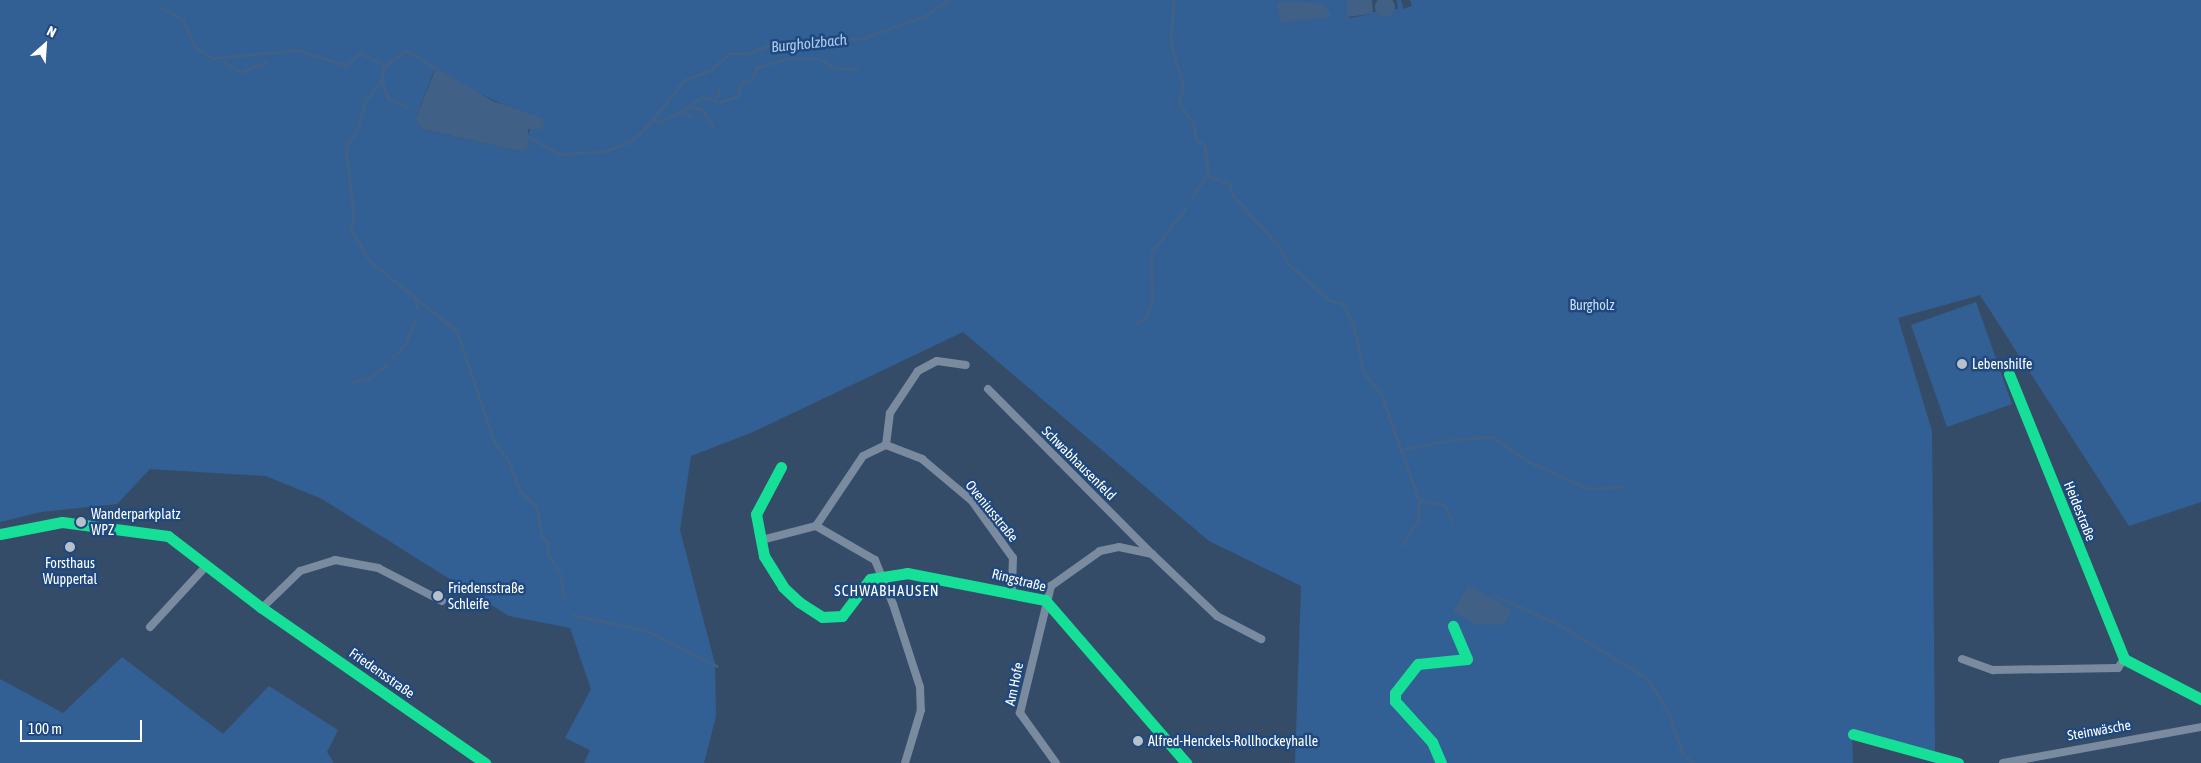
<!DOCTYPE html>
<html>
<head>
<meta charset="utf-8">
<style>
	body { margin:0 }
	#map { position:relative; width:2201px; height:763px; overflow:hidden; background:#354c68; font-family:"Asap Condensed",sans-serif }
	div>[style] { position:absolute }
	.green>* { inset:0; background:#326095 }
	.water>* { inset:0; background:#416086 }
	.round { border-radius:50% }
	.stream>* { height:2.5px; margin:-1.25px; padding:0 1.25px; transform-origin:1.25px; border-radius:1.25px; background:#416086 }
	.street>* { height:8px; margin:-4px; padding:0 4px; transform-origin:4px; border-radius:4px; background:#7a8b9f }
	.fast>* { height:11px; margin:-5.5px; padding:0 5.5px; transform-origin:5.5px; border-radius:5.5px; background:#16e098 }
	.dots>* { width:14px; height:14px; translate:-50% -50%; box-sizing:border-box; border:2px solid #1f497e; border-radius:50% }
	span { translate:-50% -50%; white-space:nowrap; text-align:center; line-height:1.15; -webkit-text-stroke:5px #1f497e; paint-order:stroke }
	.park-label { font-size:14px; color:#c6dcf6 }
	.poi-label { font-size:14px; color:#fff }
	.left { translate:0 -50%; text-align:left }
	.street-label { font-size:14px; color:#fff }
	.water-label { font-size:15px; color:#adccef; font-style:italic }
	.neighbourhood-label { font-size:15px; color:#fff; letter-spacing:1px }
	.north { position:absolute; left:20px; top:20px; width:50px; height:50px; -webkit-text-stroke:4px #1f497e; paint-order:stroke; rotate:26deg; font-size:14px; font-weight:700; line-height:20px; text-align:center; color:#fff }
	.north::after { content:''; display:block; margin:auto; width:18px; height:22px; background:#fff; clip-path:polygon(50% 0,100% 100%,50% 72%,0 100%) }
	.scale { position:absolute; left:20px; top:720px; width:122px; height:22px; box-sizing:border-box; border:2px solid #fff; border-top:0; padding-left:6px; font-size:15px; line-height:18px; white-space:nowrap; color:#fff; -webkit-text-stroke:4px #1f497e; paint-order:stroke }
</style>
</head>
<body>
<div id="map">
	<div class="green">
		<i style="clip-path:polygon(evenodd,0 0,1346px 0,1349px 18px,1372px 14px,1372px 0,1373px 12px,1398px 9px,1397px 0,1401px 0,1403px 9px,1412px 6px,1410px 0,2201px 0,2201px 502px,2129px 526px,1980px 295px,1898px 318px,1932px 431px,1935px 751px,1852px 732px,1853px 763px,1295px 763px,1301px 586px,1209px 541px,963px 332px,753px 432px,691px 456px,680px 530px,715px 664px,716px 716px,704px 763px,584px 763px,590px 750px,565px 738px,591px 689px,570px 628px,509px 616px,322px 499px,266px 476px,150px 469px,117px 504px,41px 512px,0 522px,0 0,434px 71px,512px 109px,530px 129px,522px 152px,422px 129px,415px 120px,434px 71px)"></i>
		<i style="clip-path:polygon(1976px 302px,2012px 404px,1947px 427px,1911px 325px)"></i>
		<i style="clip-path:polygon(122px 657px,223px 734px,269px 686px,338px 730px,327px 752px,334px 763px,0 763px,0 679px,63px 713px)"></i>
	</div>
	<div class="water">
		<i class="round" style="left:1375px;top:-3px;width:20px;height:20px"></i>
		<i style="clip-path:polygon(1346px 0,1372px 0,1372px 14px,1347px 17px)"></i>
		<i style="clip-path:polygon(1288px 1px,1324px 4px,1332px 17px,1281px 22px,1277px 4px)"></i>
		<i style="clip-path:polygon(436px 68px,493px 101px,544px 119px,543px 129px,528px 129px,528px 147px,522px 152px,422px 129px,415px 120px)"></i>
		<i style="clip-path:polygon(1469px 585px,1512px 610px,1503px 625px,1476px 624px,1453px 611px)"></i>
	</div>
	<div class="stream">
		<i style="left:1174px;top:0;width:43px;rotate:94deg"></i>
		<i style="left:1171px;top:43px;width:46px;rotate:73.5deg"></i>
		<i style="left:1184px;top:87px;width:17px;rotate:107deg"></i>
		<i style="left:1179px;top:103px;width:26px;rotate:54deg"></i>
		<i style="left:1194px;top:124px;width:17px;rotate:80deg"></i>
		<i style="left:1197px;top:141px;width:9px;rotate:27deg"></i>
		<i style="left:1205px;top:145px;width:31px;rotate:83deg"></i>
		<i style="left:1209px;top:176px;width:22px;rotate:21deg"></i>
		<i style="left:1230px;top:184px;width:11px;rotate:75deg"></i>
		<i style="left:1233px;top:195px;width:66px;rotate:48.1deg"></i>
		<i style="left:1277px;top:244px;width:23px;rotate:59deg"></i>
		<i style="left:1289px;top:264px;width:52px;rotate:41.9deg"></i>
		<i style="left:1328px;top:299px;width:16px;rotate:18deg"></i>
		<i style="left:1343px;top:304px;width:25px;rotate:63deg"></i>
		<i style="left:1354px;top:326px;width:48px;rotate:78deg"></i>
		<i style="left:1364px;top:373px;width:26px;rotate:50deg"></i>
		<i style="left:1381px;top:393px;width:114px;rotate:70.4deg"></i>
		<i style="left:1419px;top:500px;width:26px;rotate:11deg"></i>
		<i style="left:1445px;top:505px;width:17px;rotate:65deg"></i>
		<i style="left:162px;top:8px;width:24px;rotate:28deg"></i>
		<i style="left:183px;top:19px;width:30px;rotate:67deg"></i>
		<i style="left:195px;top:47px;width:21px;rotate:31deg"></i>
		<i style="left:213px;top:58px;width:84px;rotate:-5.4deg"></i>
		<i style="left:297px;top:50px;width:51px;rotate:17deg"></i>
		<i style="left:346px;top:65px;width:19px;rotate:-39deg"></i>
		<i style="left:361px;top:53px;width:27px;rotate:28deg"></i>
		<i style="left:385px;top:66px;width:26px;rotate:-37deg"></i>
		<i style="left:406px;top:50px;width:44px;rotate:31.2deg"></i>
		<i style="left:223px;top:61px;width:21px;rotate:31deg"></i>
		<i style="left:241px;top:72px;width:26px;rotate:-21deg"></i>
		<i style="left:385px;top:66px;width:14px;rotate:102deg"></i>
		<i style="left:382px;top:80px;width:26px;rotate:127deg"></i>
		<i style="left:366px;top:101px;width:29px;rotate:106deg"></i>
		<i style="left:358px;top:129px;width:22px;rotate:122deg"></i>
		<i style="left:346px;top:148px;width:67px;rotate:83.2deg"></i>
		<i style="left:354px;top:215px;width:15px;rotate:101deg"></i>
		<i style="left:351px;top:230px;width:38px;rotate:58deg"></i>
		<i style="left:371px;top:262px;width:110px;rotate:38.7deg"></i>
		<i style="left:457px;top:331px;width:118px;rotate:71.3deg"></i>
		<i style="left:495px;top:443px;width:21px;rotate:51deg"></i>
		<i style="left:508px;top:459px;width:34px;rotate:69deg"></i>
		<i style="left:520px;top:491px;width:23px;rotate:43deg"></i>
		<i style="left:537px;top:507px;width:30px;rotate:81deg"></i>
		<i style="left:542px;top:537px;width:9px;rotate:41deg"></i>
		<i style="left:549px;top:543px;width:8px;rotate:104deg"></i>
		<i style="left:547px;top:551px;width:28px;rotate:60deg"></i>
		<i style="left:561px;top:575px;width:23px;rotate:80deg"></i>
		<i style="left:382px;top:80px;width:19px;rotate:72deg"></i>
		<i style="left:388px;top:98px;width:21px;rotate:25deg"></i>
		<i style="left:716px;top:100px;width:10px;rotate:-73deg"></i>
		<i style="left:692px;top:107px;width:10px;rotate:11deg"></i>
		<i style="left:702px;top:109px;width:20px;rotate:57deg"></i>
		<i style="left:681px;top:112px;width:10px;rotate:17deg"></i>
		<i style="left:654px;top:120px;width:6px;rotate:18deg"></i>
		<i style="left:660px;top:122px;width:19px;rotate:-25deg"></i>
		<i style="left:677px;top:114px;width:30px;rotate:-34deg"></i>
		<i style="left:702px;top:97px;width:19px;rotate:16deg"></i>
		<i style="left:720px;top:102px;width:19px;rotate:-18deg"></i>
		<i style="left:738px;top:96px;width:13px;rotate:-77deg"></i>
		<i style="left:741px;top:83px;width:12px;rotate:-20deg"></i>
		<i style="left:752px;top:79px;width:12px;rotate:-70deg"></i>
		<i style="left:756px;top:68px;width:31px;rotate:-17deg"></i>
		<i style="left:786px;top:59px;width:35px"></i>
		<i style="left:821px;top:59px;width:14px;rotate:34deg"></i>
		<i style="left:833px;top:67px;width:24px;rotate:5deg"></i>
		<i style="left:527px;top:136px;width:38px;rotate:29deg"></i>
		<i style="left:560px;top:154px;width:46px;rotate:-3.7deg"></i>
		<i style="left:606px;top:151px;width:26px;rotate:-21deg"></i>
		<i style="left:630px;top:142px;width:18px;rotate:-41deg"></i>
		<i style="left:644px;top:130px;width:64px;rotate:-51.3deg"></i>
		<i style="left:684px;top:80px;width:29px;rotate:-20deg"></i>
		<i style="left:711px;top:70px;width:24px;rotate:-42deg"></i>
		<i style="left:729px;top:54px;width:18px"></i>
		<i style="left:747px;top:54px;width:25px;rotate:-21deg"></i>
		<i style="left:770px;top:45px;width:93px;rotate:-4.3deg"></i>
		<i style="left:863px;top:38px;width:66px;rotate:-19.5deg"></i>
		<i style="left:925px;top:16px;width:28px;rotate:-35deg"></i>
		<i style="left:1200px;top:185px;width:16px;rotate:-60deg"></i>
		<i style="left:1192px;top:198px;width:12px;rotate:-59deg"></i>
		<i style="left:414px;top:295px;width:14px;rotate:73deg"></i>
		<i style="left:1137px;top:322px;width:9px;rotate:-21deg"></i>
		<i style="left:1145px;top:319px;width:18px;rotate:-68deg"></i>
		<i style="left:1152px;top:302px;width:49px;rotate:-91.2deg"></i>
		<i style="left:1151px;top:253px;width:56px;rotate:-52.3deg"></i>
		<i style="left:392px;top:358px;width:18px;rotate:-45deg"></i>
		<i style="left:405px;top:345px;width:27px;rotate:-68deg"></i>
		<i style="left:351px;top:382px;width:19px;rotate:-12deg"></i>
		<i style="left:370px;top:378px;width:22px;rotate:-39deg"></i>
		<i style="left:1404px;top:449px;width:53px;rotate:-10.9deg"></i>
		<i style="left:1456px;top:439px;width:37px;rotate:-3deg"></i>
		<i style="left:1493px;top:437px;width:44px;rotate:34.8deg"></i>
		<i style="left:1529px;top:462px;width:66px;rotate:24.2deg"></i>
		<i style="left:1589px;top:489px;width:35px;rotate:-5deg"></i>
		<i style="left:1402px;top:545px;width:30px;rotate:-57deg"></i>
		<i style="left:1418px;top:520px;width:20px;rotate:-87deg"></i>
		<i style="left:1496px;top:596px;width:68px;rotate:24.3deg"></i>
		<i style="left:1558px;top:624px;width:104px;rotate:31.2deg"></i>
		<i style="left:1647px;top:678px;width:41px;rotate:57.8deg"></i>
		<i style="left:1669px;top:713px;width:43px;rotate:71.1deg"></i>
		<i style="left:1683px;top:754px;width:14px;rotate:39deg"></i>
		<i style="left:573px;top:615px;width:77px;rotate:12deg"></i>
		<i style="left:648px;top:631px;width:77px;rotate:26.9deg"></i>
	</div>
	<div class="street">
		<i style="left:988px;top:389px;width:233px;rotate:45.2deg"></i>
		<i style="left:886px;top:445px;width:32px;rotate:-83deg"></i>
		<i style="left:890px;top:413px;width:50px;rotate:-56.3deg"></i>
		<i style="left:918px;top:371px;width:21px;rotate:-28deg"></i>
		<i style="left:937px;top:361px;width:29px;rotate:8deg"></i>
		<i style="left:816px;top:526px;width:68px;rotate:30deg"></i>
		<i style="left:875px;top:560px;width:48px;rotate:67.8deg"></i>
		<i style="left:893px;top:604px;width:87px;rotate:72deg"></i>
		<i style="left:920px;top:687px;width:23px;rotate:88deg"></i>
		<i style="left:921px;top:710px;width:55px;rotate:106.8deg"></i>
		<i style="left:762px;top:540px;width:56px;rotate:-14.5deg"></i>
		<i style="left:816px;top:526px;width:84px;rotate:-56.1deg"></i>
		<i style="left:863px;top:456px;width:25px;rotate:-26deg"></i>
		<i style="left:886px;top:445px;width:39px;rotate:21deg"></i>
		<i style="left:922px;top:459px;width:65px;rotate:40deg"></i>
		<i style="left:972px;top:501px;width:70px;rotate:54.3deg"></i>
		<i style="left:1013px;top:558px;width:34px;rotate:92deg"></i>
		<i style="left:262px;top:608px;width:53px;rotate:-44.2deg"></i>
		<i style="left:300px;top:571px;width:37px;rotate:-17deg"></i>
		<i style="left:335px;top:560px;width:44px;rotate:10.5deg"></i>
		<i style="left:378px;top:568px;width:72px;rotate:27.3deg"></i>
		<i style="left:150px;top:627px;width:84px;rotate:-47.4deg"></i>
		<i style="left:1962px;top:659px;width:33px;rotate:20deg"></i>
		<i style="left:1993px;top:670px;width:125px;rotate:-0.9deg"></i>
		<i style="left:2118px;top:668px;width:11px;rotate:-56deg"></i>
		<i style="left:1056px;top:763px;width:62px;rotate:-125.8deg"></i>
		<i style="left:1020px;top:713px;width:131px;rotate:-76.3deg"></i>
		<i style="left:1051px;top:586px;width:60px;rotate:-35.5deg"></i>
		<i style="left:1100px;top:551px;width:19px;rotate:-12deg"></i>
		<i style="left:1119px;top:547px;width:34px;rotate:12deg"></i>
		<i style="left:1152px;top:554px;width:90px;rotate:43.6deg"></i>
		<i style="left:1217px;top:616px;width:50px;rotate:27.6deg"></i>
		<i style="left:2003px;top:763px;width:201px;rotate:-10.3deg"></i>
	</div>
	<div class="fast">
		<i style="left:2009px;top:374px;width:307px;rotate:68deg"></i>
		<i style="left:2124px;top:659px;width:87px;rotate:27.5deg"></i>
		<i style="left:781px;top:467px;width:53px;rotate:118deg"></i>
		<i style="left:756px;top:514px;width:43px;rotate:79.2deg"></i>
		<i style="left:764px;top:556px;width:36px;rotate:58deg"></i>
		<i style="left:783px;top:587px;width:22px;rotate:43deg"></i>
		<i style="left:799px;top:602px;width:27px;rotate:33deg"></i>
		<i style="left:822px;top:617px;width:20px;rotate:-3deg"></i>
		<i style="left:842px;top:616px;width:46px;rotate:-52.9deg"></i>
		<i style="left:870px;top:579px;width:37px;rotate:-9deg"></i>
		<i style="left:907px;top:573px;width:141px;rotate:11.1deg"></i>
		<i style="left:1045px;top:600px;width:216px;rotate:49.1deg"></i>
		<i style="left:0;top:534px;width:63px;rotate:-11deg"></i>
		<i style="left:62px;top:522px;width:107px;rotate:7.5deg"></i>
		<i style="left:168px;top:536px;width:118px;rotate:37.5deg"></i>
		<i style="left:262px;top:608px;width:272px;rotate:34.8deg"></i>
		<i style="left:1853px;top:734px;width:109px;rotate:15.4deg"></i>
		<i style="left:1441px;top:763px;width:23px;rotate:-113deg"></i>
		<i style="left:1432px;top:742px;width:55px;rotate:-132.1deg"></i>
		<i style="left:1395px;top:701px;width:8px;rotate:-90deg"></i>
		<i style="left:1395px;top:693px;width:37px;rotate:-52deg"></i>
		<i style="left:1418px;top:664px;width:49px;rotate:-5.8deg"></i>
		<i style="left:1467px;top:659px;width:36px;rotate:-113deg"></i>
	</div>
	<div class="dots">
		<i style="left:1962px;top:364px;background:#b8c0ca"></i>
		<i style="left:81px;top:522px;background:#b8c0ca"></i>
		<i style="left:70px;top:547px;background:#b8c0ca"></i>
		<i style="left:438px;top:596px;background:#b8c0ca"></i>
		<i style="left:1138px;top:741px;background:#b8c0ca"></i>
	</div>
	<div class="park-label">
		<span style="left:1592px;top:305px">Burgholz</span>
	</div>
	<div class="poi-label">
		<span class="left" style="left:1972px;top:364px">Lebenshilfe</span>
		<span class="left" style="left:91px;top:522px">Wanderparkplatz<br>WPZ</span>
		<span style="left:70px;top:571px">Forsthaus<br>Wuppertal</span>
		<span class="left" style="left:448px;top:596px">Friedensstraße<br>Schleife</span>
		<span class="left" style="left:1148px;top:741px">Alfred-Henckels-Rollhockeyhalle</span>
	</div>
	<div class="street-label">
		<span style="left:1079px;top:463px;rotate:45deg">Schwabhausenfeld</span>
		<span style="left:992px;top:511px;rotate:51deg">Oveniusstraße</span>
		<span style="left:2080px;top:511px;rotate:68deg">Heidestraße</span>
		<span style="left:1019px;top:580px;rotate:14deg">Ringstraße</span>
		<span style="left:382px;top:673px;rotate:35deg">Friedensstraße</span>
		<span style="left:1014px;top:684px;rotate:-78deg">Am Hofe</span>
		<span style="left:2099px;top:730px;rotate:-10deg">Steinwäsche</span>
	</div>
	<div class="water-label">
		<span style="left:809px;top:43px;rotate:-6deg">Burgholzbach</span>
	</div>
	<div class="neighbourhood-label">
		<span style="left:887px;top:591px">SCHWABHAUSEN</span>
	</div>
	<div class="north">N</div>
	<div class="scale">100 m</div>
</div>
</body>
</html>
